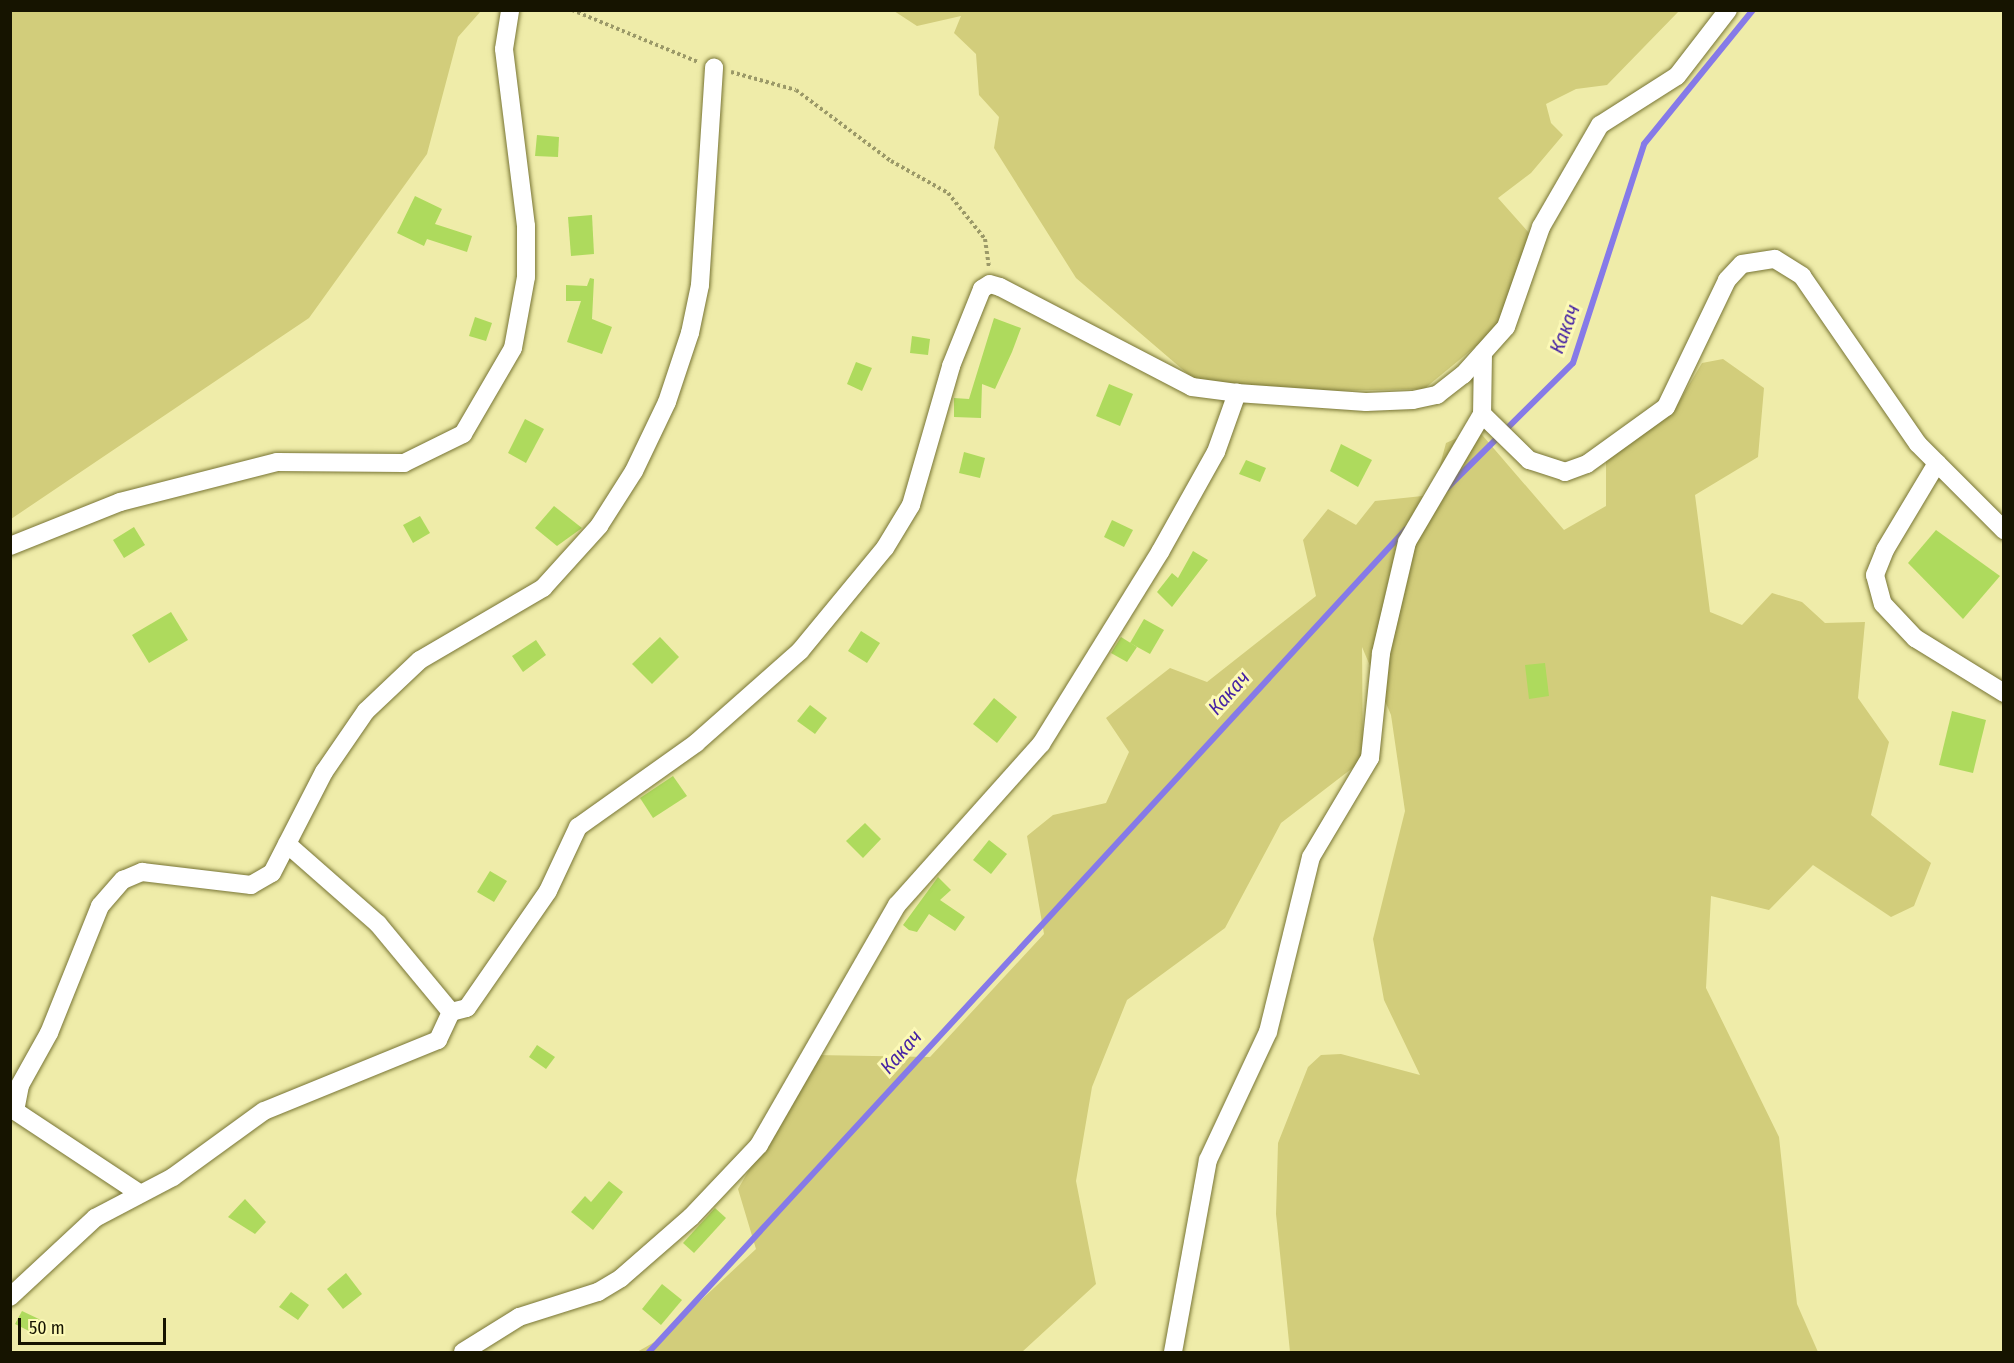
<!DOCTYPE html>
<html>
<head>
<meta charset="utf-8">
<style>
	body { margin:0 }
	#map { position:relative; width:2014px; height:1363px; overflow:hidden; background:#efeca9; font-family:"Fira Sans Condensed",sans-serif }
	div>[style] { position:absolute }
	.green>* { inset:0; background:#d2cd7b }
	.stream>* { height:6px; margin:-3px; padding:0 3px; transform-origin:3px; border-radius:3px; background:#867ae8 }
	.building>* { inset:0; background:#aeda5d }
	.path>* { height:4px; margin-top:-2px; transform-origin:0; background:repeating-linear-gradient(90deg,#9b9968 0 3px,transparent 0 6px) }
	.roads { filter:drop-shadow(0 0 2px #787535) drop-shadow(0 0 2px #787535) }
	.street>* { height:18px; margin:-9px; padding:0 9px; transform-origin:9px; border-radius:9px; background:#fff }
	span { translate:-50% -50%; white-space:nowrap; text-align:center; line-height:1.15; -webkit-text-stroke:6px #fcf9b6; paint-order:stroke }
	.water-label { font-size:20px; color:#4522a4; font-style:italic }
	.frame { position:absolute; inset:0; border:12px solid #161400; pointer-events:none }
	.scale { position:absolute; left:18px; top:1318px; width:148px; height:27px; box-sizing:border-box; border:3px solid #161400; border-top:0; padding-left:8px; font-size:18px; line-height:21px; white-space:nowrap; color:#161400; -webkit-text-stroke:4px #fcf9b6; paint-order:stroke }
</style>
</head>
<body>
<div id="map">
	<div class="green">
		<i style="clip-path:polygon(11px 10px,481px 11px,458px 37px,427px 154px,309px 318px,11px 519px)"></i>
		<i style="clip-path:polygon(894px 11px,1679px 11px,1607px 85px,1576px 89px,1546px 104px,1551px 123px,1563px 135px,1531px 173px,1498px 198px,1529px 233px,1517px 288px,1492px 333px,1424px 389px,1210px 393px,1076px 278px,994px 148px,999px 117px,979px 95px,976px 54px,954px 33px,961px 16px,917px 26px)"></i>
		<i style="clip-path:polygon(1723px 359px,1764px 388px,1758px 457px,1695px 495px,1710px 612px,1742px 625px,1772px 593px,1802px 602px,1825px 623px,1865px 622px,1858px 698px,1889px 742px,1871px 815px,1931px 863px,1914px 906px,1891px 917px,1813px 865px,1769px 910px,1711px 896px,1706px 988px,1779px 1137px,1797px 1304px,1818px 1352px,1290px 1352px,1276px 1214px,1278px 1143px,1308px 1067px,1321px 1055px,1341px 1054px,1420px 1075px,1384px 1000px,1373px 939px,1405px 811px,1391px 715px,1362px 647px,1363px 760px,1281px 823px,1225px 928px,1127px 1000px,1092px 1087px,1076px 1181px,1096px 1284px,1022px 1352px,637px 1352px,658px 1340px,756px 1249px,738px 1189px,816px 1055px,930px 1057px,1044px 934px,1027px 836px,1053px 815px,1106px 803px,1129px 752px,1106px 718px,1170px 668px,1207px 682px,1316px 596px,1303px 540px,1328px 509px,1356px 525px,1375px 501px,1432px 495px,1446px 443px,1477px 429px,1564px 530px,1606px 506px,1606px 456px,1673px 412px,1702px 363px)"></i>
	</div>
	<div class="stream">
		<i style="left:1447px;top:488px;width:177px;rotate:-44.8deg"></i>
		<i style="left:1573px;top:363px;width:230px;rotate:-72deg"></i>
		<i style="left:1644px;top:144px;width:173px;rotate:-50.9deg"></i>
		<i style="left:649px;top:1352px;width:1118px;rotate:-47.39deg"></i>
	</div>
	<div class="building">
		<i style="clip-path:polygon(537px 135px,559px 137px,558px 157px,535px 156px)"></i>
		<i style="clip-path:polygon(415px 196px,442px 209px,435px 224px,472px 236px,467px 252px,427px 239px,424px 246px,397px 233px)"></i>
		<i style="clip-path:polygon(592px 215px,594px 254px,571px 256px,568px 217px)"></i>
		<i style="clip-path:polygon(590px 278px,594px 279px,592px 319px,612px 327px,602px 354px,567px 342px,581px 301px,566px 301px,566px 285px,587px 286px)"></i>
		<i style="clip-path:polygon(475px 317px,492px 323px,486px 341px,469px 336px)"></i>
		<i style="clip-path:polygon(994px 318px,1021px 328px,1012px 352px,995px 389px,982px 384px,981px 418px,954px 417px,954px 398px,969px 399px)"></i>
		<i style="clip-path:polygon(912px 336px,930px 339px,928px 355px,910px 353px)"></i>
		<i style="clip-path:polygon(856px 362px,872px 368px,862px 391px,847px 384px)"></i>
		<i style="clip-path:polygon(1109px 384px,1133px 394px,1120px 426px,1096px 416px)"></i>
		<i style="clip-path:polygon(525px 419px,544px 429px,526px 463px,508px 453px)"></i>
		<i style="clip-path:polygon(1341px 444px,1372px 460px,1358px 487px,1330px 471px)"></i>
		<i style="clip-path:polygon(964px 452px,985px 458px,980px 478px,959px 473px)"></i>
		<i style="clip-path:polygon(1246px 460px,1266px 468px,1260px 482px,1239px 474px)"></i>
		<i style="clip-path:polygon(554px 506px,582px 528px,557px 546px,535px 528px)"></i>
		<i style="clip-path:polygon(420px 516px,430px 533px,413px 543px,403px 525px)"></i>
		<i style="clip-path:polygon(1112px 520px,1133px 530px,1124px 547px,1104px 537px)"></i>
		<i style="clip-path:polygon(134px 527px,145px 545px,124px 558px,113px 540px)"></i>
		<i style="clip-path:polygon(1936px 530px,2000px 576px,1963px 619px,1908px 563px)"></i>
		<i style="clip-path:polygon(1193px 551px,1208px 560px,1172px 607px,1157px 592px,1172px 573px,1178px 578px)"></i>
		<i style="clip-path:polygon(171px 612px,188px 640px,149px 663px,132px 635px)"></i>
		<i style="clip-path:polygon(1144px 619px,1164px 630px,1150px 654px,1130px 643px)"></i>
		<i style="clip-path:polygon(861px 631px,880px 643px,867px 663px,848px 651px)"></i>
		<i style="clip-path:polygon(660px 637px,679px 657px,652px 684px,632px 664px)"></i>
		<i style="clip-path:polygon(1121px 637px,1137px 647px,1127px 662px,1111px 653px)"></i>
		<i style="clip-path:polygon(536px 640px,546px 655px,523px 672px,512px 656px)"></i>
		<i style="clip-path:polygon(1545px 663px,1549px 696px,1529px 699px,1525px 665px)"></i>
		<i style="clip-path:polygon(994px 698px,1017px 717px,997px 743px,973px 724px)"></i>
		<i style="clip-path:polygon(810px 705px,827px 718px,815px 734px,797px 721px)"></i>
		<i style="clip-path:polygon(1952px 711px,1986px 720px,1973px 773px,1939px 765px)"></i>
		<i style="clip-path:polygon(673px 776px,687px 796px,653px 818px,640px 798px)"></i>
		<i style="clip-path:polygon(865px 823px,881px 839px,863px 858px,846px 841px)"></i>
		<i style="clip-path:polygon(989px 840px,1007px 854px,991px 874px,973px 860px)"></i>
		<i style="clip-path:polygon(490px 871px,507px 881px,494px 902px,477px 892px)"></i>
		<i style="clip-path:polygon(938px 877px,951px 890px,940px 900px,965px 917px,955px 931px,929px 914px,917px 932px,909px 930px,903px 925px)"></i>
		<i style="clip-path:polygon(537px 1045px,555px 1057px,546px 1069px,529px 1057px)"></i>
		<i style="clip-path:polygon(609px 1181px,623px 1192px,593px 1230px,571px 1212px,585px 1196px,591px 1202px)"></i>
		<i style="clip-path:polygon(245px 1199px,266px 1222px,255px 1234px,228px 1217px)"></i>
		<i style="clip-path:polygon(715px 1208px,726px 1218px,694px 1253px,683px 1243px)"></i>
		<i style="clip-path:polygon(346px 1273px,362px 1294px,343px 1309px,327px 1289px)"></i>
		<i style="clip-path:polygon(662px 1284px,682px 1300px,661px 1325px,642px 1309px)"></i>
		<i style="clip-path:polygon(291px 1292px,309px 1305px,298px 1320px,279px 1307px)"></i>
		<i style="clip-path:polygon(22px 1311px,41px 1320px,35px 1334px,15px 1324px)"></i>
	</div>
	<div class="path">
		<i style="left:572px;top:10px;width:136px;rotate:22.4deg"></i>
		<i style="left:731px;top:72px;width:67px;rotate:15.5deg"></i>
		<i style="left:796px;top:90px;width:119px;rotate:36.8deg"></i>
		<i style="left:891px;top:161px;width:65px;rotate:29.3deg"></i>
		<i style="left:948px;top:193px;width:59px;rotate:51.2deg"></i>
		<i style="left:985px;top:239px;width:29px;rotate:82deg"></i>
	</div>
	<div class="roads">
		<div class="street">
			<i style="left:1483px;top:353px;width:61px;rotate:90.9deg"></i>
			<i style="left:1482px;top:414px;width:66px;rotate:44.4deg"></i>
			<i style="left:1529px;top:460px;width:38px;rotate:18deg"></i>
			<i style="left:1565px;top:472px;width:23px;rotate:-20deg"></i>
			<i style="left:1587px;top:464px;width:97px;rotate:-35.8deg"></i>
			<i style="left:1666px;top:407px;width:141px;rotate:-64.3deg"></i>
			<i style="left:1727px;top:280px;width:22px;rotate:-47deg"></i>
			<i style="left:1742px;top:264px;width:33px;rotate:-9deg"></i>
			<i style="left:1775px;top:259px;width:32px;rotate:32deg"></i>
			<i style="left:1802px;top:276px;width:204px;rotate:55.4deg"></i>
			<i style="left:1918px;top:444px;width:122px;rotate:45deg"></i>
			<i style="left:1937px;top:463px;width:101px;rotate:120.9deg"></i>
			<i style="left:1885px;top:550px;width:27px;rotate:112deg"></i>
			<i style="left:1875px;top:575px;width:30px;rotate:75deg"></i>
			<i style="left:1883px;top:604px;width:47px;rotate:46.7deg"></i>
			<i style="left:1915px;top:638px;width:105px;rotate:31.7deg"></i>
			<i style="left:10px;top:546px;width:118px;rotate:-21.8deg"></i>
			<i style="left:120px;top:502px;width:162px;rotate:-14.3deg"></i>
			<i style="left:277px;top:462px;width:127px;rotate:0.5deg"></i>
			<i style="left:404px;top:463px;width:66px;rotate:-26.2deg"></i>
			<i style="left:463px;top:434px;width:99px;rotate:-59.8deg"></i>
			<i style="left:513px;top:348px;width:72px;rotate:-79.6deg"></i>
			<i style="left:526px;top:277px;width:51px;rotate:-90deg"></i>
			<i style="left:526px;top:226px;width:178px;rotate:-97.1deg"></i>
			<i style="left:504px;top:49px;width:39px;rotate:-81deg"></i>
			<i style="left:287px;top:844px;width:121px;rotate:41.3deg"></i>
			<i style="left:378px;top:924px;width:114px;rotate:50.3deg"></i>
			<i style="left:139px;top:1193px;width:149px;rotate:-146.5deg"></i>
			<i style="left:15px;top:1111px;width:26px;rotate:-79deg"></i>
			<i style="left:20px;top:1085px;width:60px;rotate:-60.9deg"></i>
			<i style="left:49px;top:1033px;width:137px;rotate:-68.1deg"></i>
			<i style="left:100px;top:906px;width:35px;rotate:-49deg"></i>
			<i style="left:123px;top:880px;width:21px;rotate:-23deg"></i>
			<i style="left:142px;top:872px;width:110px;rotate:6.8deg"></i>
			<i style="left:251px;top:885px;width:24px;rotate:-30deg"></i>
			<i style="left:272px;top:873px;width:114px;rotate:-62.8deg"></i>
			<i style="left:324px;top:772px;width:74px;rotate:-55.5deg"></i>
			<i style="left:366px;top:711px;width:74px;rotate:-43.4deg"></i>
			<i style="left:420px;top:660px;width:143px;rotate:-30.3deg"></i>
			<i style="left:543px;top:588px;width:84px;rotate:-47.9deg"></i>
			<i style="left:599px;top:526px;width:65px;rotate:-57.5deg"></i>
			<i style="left:634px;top:471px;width:76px;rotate:-64.4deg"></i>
			<i style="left:667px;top:402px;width:73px;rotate:-71.6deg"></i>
			<i style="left:690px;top:333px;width:49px;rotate:-78.2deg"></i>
			<i style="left:700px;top:285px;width:218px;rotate:-86.3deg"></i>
			<i style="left:10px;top:1297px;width:116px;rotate:-42.9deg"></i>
			<i style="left:95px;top:1218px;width:88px;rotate:-27.7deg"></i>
			<i style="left:173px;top:1177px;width:112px;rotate:-36deg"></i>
			<i style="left:264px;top:1111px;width:188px;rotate:-22.2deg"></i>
			<i style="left:438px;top:1040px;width:31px;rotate:-65deg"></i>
			<i style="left:451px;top:1012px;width:16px;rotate:-14deg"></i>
			<i style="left:467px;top:1008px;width:142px;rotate:-55.3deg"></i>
			<i style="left:548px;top:891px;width:71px;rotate:-64.9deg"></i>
			<i style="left:578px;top:827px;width:145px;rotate:-35.4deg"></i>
			<i style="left:696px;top:743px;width:139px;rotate:-41.5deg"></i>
			<i style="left:800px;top:651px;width:134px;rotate:-50.5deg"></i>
			<i style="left:885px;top:548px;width:50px;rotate:-58.8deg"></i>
			<i style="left:911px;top:505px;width:145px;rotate:-73.9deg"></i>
			<i style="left:951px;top:366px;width:83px;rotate:-68.1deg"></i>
			<i style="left:982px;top:289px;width:9px;rotate:-32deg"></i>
			<i style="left:990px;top:284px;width:10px;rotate:17deg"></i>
			<i style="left:1000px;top:287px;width:216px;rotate:27.5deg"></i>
			<i style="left:1192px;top:387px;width:45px;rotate:7.6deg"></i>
			<i style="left:463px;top:1352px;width:66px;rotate:-32deg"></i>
			<i style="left:519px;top:1317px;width:83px;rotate:-17.6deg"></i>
			<i style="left:598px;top:1292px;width:27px;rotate:-31deg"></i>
			<i style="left:621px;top:1278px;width:93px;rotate:-41.1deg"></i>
			<i style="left:691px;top:1217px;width:99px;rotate:-46.6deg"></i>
			<i style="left:759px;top:1145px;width:277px;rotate:-60.1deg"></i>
			<i style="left:897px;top:905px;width:216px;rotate:-48.2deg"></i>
			<i style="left:1041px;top:744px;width:226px;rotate:-58.2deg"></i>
			<i style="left:1160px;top:552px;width:115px;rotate:-60.8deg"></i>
			<i style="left:1216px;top:452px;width:63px;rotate:-70.4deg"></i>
			<i style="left:1237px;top:393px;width:129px;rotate:4deg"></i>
			<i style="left:1366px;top:402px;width:47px;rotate:-2.4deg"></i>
			<i style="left:1413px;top:400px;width:25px;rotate:-12deg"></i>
			<i style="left:1437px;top:395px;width:33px;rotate:-38deg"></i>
			<i style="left:1463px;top:375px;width:64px;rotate:-48.1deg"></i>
			<i style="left:1506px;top:327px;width:106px;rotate:-70.7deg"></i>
			<i style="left:1541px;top:227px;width:118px;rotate:-60deg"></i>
			<i style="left:1600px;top:125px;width:91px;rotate:-32.5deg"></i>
			<i style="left:1677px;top:76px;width:83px;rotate:-52.3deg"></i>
			<i style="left:1173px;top:1352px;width:195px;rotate:-79.7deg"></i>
			<i style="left:1208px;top:1160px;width:141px;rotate:-64.9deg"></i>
			<i style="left:1268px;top:1032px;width:180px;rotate:-76.2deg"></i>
			<i style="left:1311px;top:857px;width:115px;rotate:-59.2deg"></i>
			<i style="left:1370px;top:758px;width:106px;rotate:-84deg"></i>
			<i style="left:1381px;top:653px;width:114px;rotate:-76.8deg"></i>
			<i style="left:1407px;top:542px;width:148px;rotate:-59.6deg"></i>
		</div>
	</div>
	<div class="water-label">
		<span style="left:1565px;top:329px;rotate:-69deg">Какач</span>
		<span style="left:1229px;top:693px;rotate:-48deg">Какач</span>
		<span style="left:901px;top:1052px;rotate:-48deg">Какач</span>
	</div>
	<div class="frame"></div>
	<div class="scale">50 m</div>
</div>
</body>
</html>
